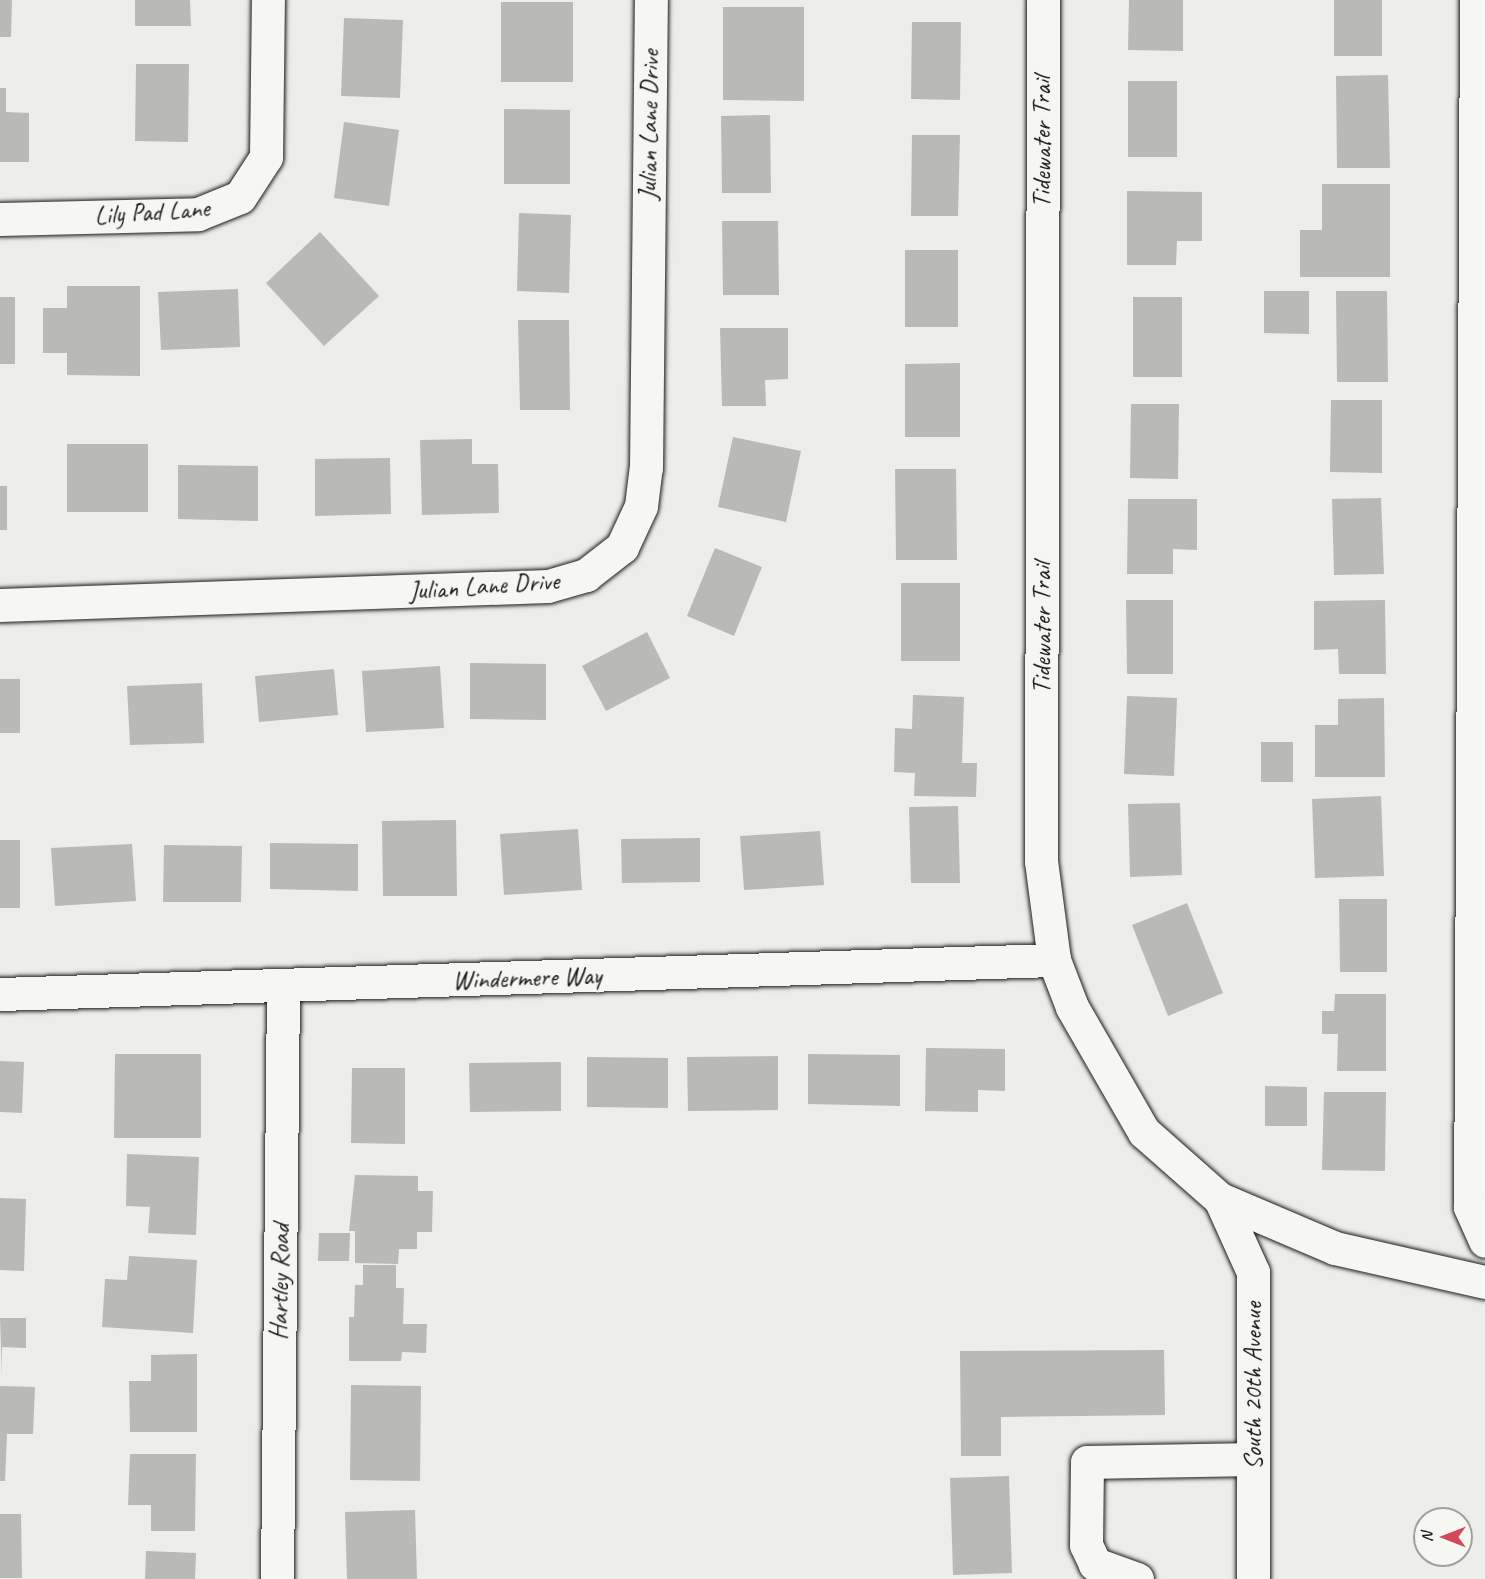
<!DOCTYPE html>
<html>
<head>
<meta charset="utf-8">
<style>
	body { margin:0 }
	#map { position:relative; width:1485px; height:1579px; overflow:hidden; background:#edede9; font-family:Caveat,sans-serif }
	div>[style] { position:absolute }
	.building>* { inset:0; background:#b9b9b6 }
	.roads { filter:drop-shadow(0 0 2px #1c1c1c) drop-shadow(0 0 2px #1c1c1c) }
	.minor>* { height:33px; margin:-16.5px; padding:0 16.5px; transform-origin:16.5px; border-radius:16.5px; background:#f6f6f2 }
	span { translate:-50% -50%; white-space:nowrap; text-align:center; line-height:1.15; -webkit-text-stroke:4.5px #f6f6f2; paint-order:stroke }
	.street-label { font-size:26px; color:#1c1c1c }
	.north { position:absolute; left:1413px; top:1507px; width:60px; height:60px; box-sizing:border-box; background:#f6f6f2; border:2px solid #9f9f9c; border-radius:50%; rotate:270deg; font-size:16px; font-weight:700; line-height:24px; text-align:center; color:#1c1c1c }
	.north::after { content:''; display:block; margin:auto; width:21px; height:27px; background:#d1495b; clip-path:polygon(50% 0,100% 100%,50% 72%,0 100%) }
</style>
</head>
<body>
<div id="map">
	<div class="building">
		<i style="clip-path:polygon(0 0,12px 0,11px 37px,0 37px)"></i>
		<i style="clip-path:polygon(135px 0,190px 0,191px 26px,135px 26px)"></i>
		<i style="clip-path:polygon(1129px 0,1183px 0,1183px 51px,1128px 50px)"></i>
		<i style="clip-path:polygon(1334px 0,1382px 0,1382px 56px,1334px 56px)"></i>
		<i style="clip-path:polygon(501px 2px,573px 2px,573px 82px,501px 82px)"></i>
		<i style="clip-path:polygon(723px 7px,804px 7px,804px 101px,723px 100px)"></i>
		<i style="clip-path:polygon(344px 18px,403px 20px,400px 98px,341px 96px)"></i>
		<i style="clip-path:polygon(912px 22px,961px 22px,960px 100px,911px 99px)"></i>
		<i style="clip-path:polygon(136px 64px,189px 64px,188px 142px,135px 141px)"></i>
		<i style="clip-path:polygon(1388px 75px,1390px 168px,1337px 168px,1336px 76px)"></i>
		<i style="clip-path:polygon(1128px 81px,1177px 81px,1177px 157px,1128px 157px)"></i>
		<i style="clip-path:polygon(0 88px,6px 88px,6px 112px,29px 113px,29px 162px,0 162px)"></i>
		<i style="clip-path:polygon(504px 109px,570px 110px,570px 184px,504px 184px)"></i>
		<i style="clip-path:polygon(770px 115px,771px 193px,722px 193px,721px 116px)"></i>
		<i style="clip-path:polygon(344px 122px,399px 130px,389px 206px,334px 198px)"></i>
		<i style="clip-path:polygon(912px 135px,960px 135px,958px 216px,911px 216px)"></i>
		<i style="clip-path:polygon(1322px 184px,1390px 184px,1390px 277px,1300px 277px,1300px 230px,1322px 230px)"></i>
		<i style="clip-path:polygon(1127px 191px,1202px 192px,1202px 241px,1177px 241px,1176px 265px,1127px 265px)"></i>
		<i style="clip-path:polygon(519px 213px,571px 215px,569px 293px,517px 291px)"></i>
		<i style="clip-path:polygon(722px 221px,778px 221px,779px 295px,723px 295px)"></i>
		<i style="clip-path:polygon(320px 232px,379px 296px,324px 346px,266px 283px)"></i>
		<i style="clip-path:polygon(905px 250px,958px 250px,958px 327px,905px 327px)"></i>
		<i style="clip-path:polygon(67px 286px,140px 286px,140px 376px,67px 375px,67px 353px,43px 353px,43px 308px,67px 308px)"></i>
		<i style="clip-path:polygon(238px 289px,240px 347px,161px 350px,158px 292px)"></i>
		<i style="clip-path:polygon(1264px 291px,1309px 291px,1309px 334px,1264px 333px)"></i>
		<i style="clip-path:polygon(1336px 291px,1387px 291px,1388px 382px,1337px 382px)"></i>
		<i style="clip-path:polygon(0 297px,15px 297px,15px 364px,0 364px)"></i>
		<i style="clip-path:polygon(1133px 297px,1182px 297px,1182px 377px,1133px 377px)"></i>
		<i style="clip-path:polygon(518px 320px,569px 320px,570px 410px,520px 410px)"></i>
		<i style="clip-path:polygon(720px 328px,788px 328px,788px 379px,765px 380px,766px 406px,722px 406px)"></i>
		<i style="clip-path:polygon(960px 363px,960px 437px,905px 437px,905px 364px)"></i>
		<i style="clip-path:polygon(1331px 400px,1382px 400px,1382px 473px,1330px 472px)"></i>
		<i style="clip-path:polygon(1131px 404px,1179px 404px,1178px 479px,1130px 478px)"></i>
		<i style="clip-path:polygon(733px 437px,801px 451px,786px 522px,718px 507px)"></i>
		<i style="clip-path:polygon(472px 439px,472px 464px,498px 464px,499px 513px,422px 515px,420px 440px)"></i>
		<i style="clip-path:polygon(67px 444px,148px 444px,148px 512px,67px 512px)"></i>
		<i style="clip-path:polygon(390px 458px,391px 514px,315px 516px,315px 459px)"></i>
		<i style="clip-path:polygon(178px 465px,258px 466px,258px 521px,178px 519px)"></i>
		<i style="clip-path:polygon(895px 469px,956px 469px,957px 560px,896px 560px)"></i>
		<i style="clip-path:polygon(0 486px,7px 486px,7px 530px,0 530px)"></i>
		<i style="clip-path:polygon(1381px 498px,1384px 574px,1334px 575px,1332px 499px)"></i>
		<i style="clip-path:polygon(1128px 499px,1197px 499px,1197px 550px,1173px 549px,1173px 574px,1127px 574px)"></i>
		<i style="clip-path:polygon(715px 548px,762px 567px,734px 636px,687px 616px)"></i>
		<i style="clip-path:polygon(901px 583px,960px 583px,960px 661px,901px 661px)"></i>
		<i style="clip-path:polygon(1126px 600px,1173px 600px,1173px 674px,1127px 674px)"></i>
		<i style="clip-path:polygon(1385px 600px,1386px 674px,1339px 674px,1338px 649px,1314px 650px,1314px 601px)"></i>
		<i style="clip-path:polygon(647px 632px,670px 678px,606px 711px,582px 666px)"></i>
		<i style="clip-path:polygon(470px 663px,546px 664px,546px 720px,470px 719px)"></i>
		<i style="clip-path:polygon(440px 666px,444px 728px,366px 732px,362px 671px)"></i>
		<i style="clip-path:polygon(334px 669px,338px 715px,259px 722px,255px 676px)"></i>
		<i style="clip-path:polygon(0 679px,20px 679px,20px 733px,0 733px)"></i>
		<i style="clip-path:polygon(202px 683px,204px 743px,130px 745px,127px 686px)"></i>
		<i style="clip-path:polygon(913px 695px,964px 697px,962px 763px,977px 763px,976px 797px,914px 796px,915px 773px,894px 772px,895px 728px,912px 729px)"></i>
		<i style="clip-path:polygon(1127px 696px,1177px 698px,1174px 776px,1124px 774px)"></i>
		<i style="clip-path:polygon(1384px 698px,1385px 777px,1315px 777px,1315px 725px,1338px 725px,1338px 699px)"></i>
		<i style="clip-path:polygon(1261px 742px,1293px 742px,1293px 782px,1261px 782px)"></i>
		<i style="clip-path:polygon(1381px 796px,1384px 876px,1315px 878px,1312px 799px)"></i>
		<i style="clip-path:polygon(1180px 803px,1182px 875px,1130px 877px,1128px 804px)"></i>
		<i style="clip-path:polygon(958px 806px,960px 883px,911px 883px,909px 807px)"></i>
		<i style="clip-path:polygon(456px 820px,457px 896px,383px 896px,382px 821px)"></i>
		<i style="clip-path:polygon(578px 829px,582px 890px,504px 895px,500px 834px)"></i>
		<i style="clip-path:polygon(820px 831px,824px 885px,744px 890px,740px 836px)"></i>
		<i style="clip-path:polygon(700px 838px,700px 882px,622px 883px,621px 839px)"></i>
		<i style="clip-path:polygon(0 840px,20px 840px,20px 908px,0 908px)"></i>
		<i style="clip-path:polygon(270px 843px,358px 844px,358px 891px,270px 889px)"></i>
		<i style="clip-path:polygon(132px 844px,136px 901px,55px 906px,51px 848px)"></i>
		<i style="clip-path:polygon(164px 845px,242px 846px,241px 902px,163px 902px)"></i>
		<i style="clip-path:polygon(1339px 899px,1387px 899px,1387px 972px,1340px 972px)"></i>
		<i style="clip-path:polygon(1187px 903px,1223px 993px,1168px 1016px,1132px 925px)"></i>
		<i style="clip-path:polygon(1335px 994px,1386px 994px,1386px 1071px,1337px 1071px,1338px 1034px,1322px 1034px,1322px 1011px,1334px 1011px)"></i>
		<i style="clip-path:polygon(926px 1048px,1005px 1049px,1005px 1091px,978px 1090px,978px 1112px,925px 1111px)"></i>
		<i style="clip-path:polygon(115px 1054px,201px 1054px,201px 1138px,114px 1138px)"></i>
		<i style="clip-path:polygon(808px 1054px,900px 1055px,900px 1106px,808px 1104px)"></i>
		<i style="clip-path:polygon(778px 1056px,778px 1110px,688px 1111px,687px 1057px)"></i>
		<i style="clip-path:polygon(587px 1057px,668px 1058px,668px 1108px,587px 1107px)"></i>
		<i style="clip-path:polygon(0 1061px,24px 1062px,22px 1113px,0 1112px)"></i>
		<i style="clip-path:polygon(561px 1062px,561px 1111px,470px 1112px,469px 1063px)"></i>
		<i style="clip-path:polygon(352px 1068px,405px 1068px,405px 1144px,351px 1143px)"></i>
		<i style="clip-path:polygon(1265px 1086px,1307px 1087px,1307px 1126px,1265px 1126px)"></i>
		<i style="clip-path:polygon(1324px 1092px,1386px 1092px,1385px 1171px,1322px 1170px)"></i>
		<i style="clip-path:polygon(127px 1154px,199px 1157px,196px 1235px,148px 1233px,150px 1207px,126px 1206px)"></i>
		<i style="clip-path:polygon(355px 1175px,418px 1176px,418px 1191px,433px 1191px,432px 1232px,417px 1232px,417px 1249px,399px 1249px,398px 1264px,355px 1263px,355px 1231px,349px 1231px)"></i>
		<i style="clip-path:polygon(0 1198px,26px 1199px,24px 1271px,0 1270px)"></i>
		<i style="clip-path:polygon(319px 1233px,350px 1233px,349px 1261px,318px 1261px)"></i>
		<i style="clip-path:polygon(129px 1256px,197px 1260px,193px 1333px,102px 1327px,105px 1279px,127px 1280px)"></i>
		<i style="clip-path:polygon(363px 1265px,396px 1265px,396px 1288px,404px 1288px,403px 1324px,427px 1324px,426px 1353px,402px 1352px,401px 1361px,349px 1361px,349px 1317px,354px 1317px,355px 1285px,363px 1285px)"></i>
		<i style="clip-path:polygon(0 1318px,26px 1318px,26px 1348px,2px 1347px,2px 1377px)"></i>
		<i style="clip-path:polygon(1164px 1350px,1165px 1415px,1001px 1417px,1001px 1456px,961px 1456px,960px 1351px)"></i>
		<i style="clip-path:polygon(197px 1354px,197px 1432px,130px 1432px,129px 1381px,151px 1381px,151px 1355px)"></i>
		<i style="clip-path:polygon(351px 1385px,421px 1386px,420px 1481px,350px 1480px)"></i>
		<i style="clip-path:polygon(0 1386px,35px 1387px,33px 1434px,7px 1434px,5px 1481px,0 1481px)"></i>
		<i style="clip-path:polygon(130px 1454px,196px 1454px,195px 1531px,151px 1531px,151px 1505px,128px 1505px)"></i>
		<i style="clip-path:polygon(1009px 1476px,1012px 1573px,953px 1575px,950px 1478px)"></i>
		<i style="clip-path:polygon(415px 1510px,417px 1579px,347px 1579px,345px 1512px)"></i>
		<i style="clip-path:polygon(0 1514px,21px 1514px,22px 1578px,0 1578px)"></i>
		<i style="clip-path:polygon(146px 1551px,196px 1553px,195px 1579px,145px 1579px)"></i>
	</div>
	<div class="roads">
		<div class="minor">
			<i style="left:1043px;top:0;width:861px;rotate:90.13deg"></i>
			<i style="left:1041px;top:861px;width:100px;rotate:82.5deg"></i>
			<i style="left:1054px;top:960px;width:50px;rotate:69deg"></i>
			<i style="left:1072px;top:1007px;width:144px;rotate:60.1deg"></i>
			<i style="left:1144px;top:1132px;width:101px;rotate:41.4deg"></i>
			<i style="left:1220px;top:1199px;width:125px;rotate:23.1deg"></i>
			<i style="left:1335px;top:1248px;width:154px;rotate:12.8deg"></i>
			<i style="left:1476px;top:0;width:1207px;rotate:90.28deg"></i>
			<i style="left:1470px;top:1207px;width:37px;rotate:66deg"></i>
			<i style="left:0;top:219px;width:198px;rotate:-1.4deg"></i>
			<i style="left:198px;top:214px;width:45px;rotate:-22deg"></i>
			<i style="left:240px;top:197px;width:48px;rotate:-57deg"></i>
			<i style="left:266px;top:157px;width:157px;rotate:-89.3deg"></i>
			<i style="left:0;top:605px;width:548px;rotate:-1.99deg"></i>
			<i style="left:548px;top:586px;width:40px;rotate:-16deg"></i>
			<i style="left:586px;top:575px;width:46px;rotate:-37.9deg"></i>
			<i style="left:622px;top:547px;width:45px;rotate:-65.1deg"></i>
			<i style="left:641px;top:506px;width:38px;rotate:-83deg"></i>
			<i style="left:646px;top:468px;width:468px;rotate:-89.4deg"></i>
			<i style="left:0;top:994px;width:1055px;rotate:-1.85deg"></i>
			<i style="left:1220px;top:1199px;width:80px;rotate:65.7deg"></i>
			<i style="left:1253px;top:1272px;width:307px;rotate:90deg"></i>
			<i style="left:277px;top:1579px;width:593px;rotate:-89.42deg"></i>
			<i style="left:1137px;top:1579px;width:45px;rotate:-160.3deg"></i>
			<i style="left:1095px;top:1564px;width:21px;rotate:-115deg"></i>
			<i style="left:1086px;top:1545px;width:83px;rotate:-89.3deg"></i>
			<i style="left:1087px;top:1462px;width:166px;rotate:-1deg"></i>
		</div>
	</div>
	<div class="street-label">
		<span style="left:649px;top:125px;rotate:-89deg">Julian Lane Drive</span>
		<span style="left:1042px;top:142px;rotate:-90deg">Tidewater Trail</span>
		<span style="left:152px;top:212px;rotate:-4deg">Lily Pad Lane</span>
		<span style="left:484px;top:586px;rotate:-4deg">Julian Lane Drive</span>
		<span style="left:1042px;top:628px;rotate:-90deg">Tidewater Trail</span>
		<span style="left:527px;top:978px;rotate:-2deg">Windermere Way</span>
		<span style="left:280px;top:1282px;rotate:-89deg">Hartley Road</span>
		<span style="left:1253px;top:1386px;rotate:-90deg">South 20th Avenue</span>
	</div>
	<div class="north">N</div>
</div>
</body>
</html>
